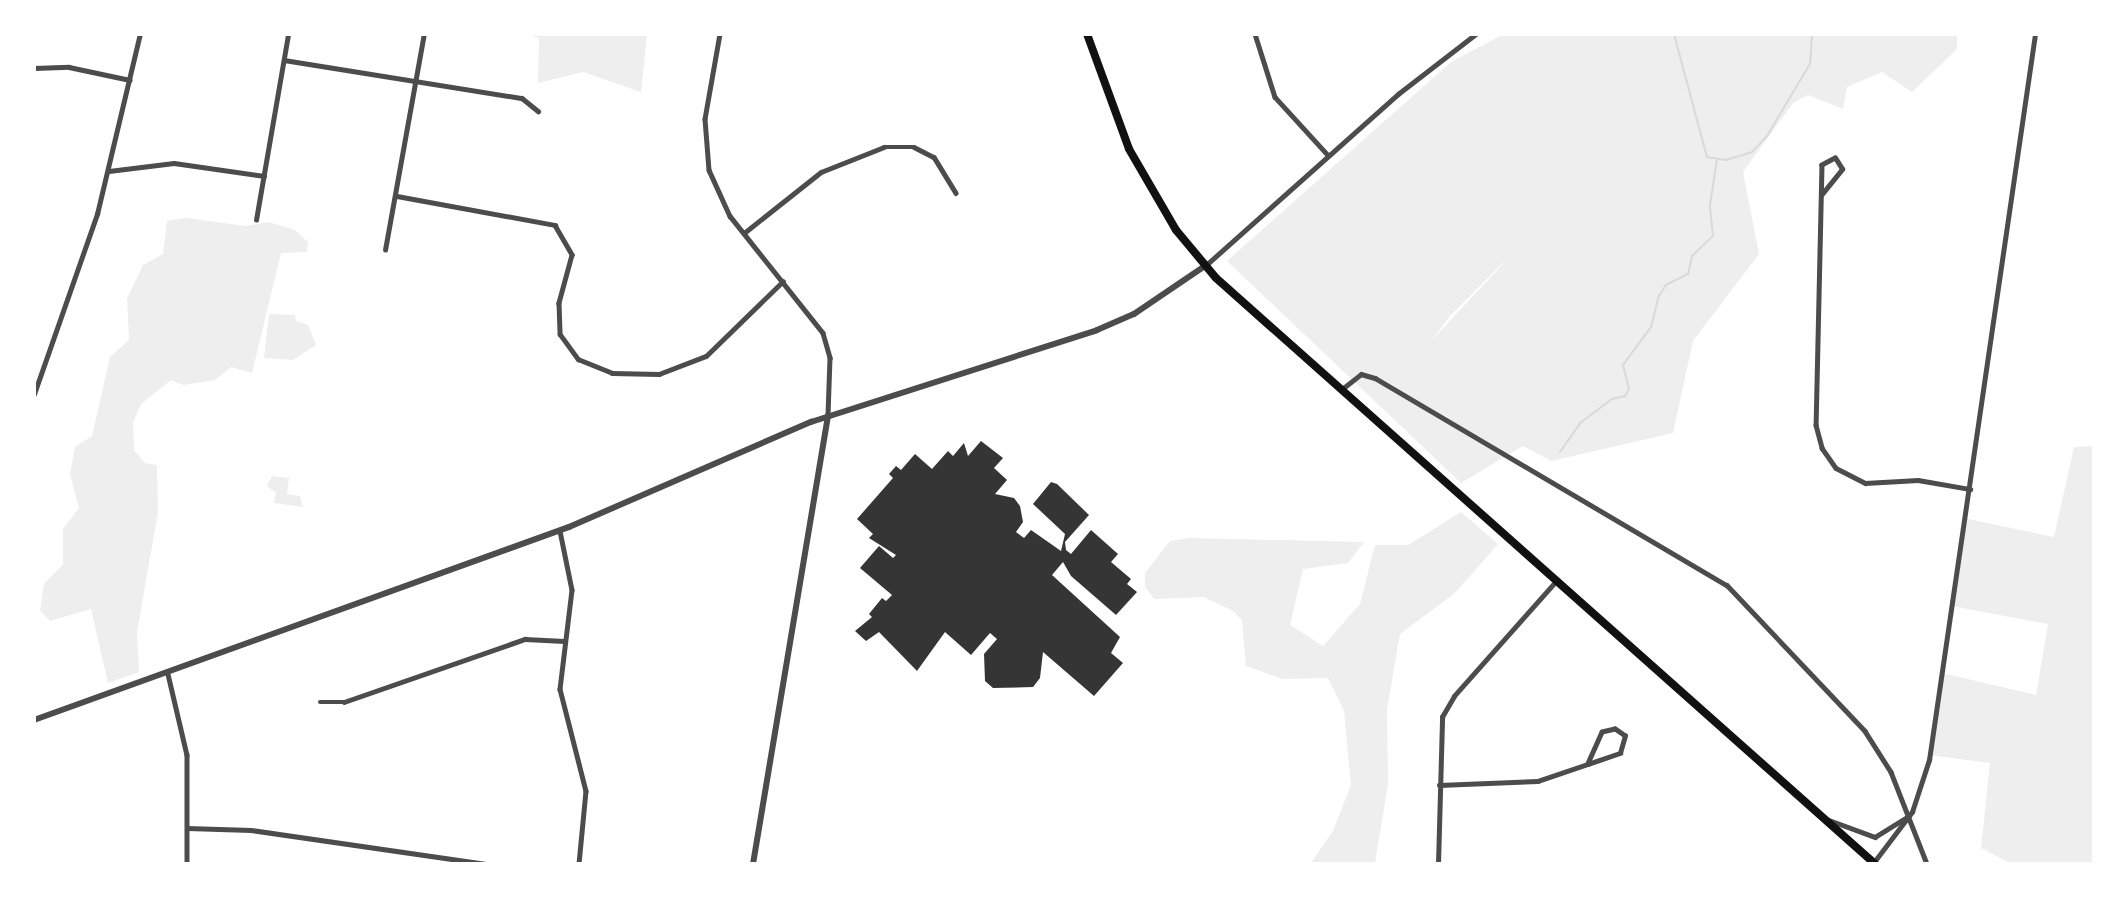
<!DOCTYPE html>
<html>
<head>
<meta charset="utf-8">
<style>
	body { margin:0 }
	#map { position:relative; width:2128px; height:898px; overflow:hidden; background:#fff; font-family:Jost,sans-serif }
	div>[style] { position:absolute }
	.green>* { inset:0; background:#eee }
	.stream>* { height:2px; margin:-1px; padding:0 1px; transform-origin:1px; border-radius:1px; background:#d9d9d9 }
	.building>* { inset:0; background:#353535 }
	.minor>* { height:4.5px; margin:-2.25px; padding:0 2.25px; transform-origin:2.25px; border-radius:2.25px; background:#4c4c4c }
	.tertiary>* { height:6px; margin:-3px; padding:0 3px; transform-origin:3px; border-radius:3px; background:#4c4c4c }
	.primary>* { height:8px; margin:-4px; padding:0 4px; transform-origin:4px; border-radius:4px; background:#111 }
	span { translate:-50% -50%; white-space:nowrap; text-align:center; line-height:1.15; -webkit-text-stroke:4.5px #fff; paint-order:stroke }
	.frame { position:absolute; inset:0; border:36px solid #fff; pointer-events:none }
</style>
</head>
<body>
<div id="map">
	<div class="green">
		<i style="clip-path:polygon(528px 35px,647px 35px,641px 92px,583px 72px,538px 83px,539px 38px)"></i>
		<i style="clip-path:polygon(evenodd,1502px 35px,1957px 35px,1957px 49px,1912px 92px,1882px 72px,1847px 87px,1843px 109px,1808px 95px,1793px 103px,1743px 172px,1759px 254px,1693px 341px,1673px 433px,1551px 461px,1523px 446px,1461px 483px,1227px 261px,1451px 62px,1502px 35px,1503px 263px,1504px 263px,1431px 341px,1450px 316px,1503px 263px)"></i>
		<i style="clip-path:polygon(186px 218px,246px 226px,268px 222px,295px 230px,308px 242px,307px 252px,281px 253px,252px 373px,231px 367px,215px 380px,183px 385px,171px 380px,141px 404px,133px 423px,134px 450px,145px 463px,157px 465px,158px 512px,137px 632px,139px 672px,108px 683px,91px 609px,50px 621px,40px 611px,44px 584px,63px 564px,63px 529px,79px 508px,70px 474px,75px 447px,92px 436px,110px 357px,129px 340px,127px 299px,143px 265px,163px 254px,167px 221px)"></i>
		<i style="clip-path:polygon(269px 314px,295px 315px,296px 321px,308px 325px,316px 345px,293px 360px,264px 358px)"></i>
		<i style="clip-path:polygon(2093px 446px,2093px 863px,2010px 863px,1981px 848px,1990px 763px,1929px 755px,1942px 673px,2036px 695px,2048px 624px,1952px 606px,1963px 518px,2054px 537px,2074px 447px)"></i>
		<i style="clip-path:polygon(272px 476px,289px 478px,287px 494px,300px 496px,303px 507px,274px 503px,276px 493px,267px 486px)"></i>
		<i style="clip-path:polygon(1461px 512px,1498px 544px,1455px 593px,1400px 634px,1387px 710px,1388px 785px,1375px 863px,1311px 863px,1333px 831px,1351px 785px,1344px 711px,1328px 678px,1283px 679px,1246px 666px,1242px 620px,1233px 611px,1204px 597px,1154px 599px,1145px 587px,1145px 573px,1170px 541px,1190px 538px,1364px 542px,1348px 563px,1303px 569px,1290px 625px,1323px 646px,1360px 604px,1375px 545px,1408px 545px)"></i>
	</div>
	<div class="stream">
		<i style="left:1674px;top:34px;width:127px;rotate:75deg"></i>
		<i style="left:1707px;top:157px;width:19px;rotate:9deg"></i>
		<i style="left:1726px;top:160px;width:27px;rotate:-17deg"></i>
		<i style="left:1752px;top:152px;width:22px;rotate:-47deg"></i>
		<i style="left:1767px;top:136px;width:84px;rotate:-59.2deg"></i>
		<i style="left:1810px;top:64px;width:30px;rotate:-86deg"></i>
		<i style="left:1560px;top:452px;width:35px;rotate:-55deg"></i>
		<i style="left:1580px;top:423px;width:40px;rotate:-37deg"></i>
		<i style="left:1612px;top:399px;width:13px;rotate:-13deg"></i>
		<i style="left:1625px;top:396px;width:8px;rotate:-60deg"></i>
		<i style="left:1629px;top:389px;width:25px;rotate:-104deg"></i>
		<i style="left:1623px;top:365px;width:47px;rotate:-53.6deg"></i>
		<i style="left:1651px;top:327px;width:32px;rotate:-76deg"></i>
		<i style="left:1659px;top:296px;width:13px;rotate:-58deg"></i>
		<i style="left:1666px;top:285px;width:25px;rotate:-27deg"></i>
		<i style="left:1688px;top:274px;width:18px;rotate:-77deg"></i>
		<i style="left:1692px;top:256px;width:29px;rotate:-44deg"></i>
		<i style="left:1713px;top:236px;width:31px;rotate:-96deg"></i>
		<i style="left:1710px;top:205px;width:47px;rotate:-81.3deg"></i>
	</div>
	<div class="building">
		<i style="clip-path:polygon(981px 441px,1003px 458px,994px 468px,1007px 480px,995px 494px,1014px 498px,1020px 506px,1023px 522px,1016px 532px,1024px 538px,1031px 530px,1061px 551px,1065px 534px,1033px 504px,1051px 482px,1057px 484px,1089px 515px,1065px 542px,1066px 550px,1071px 554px,1091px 530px,1118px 554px,1111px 562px,1131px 579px,1127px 584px,1137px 592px,1116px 615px,1071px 576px,1063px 562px,1052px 575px,1120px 637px,1111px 653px,1123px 663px,1094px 696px,1043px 652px,1040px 678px,1033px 687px,993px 688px,985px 681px,984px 654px,997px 639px,990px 633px,971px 655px,945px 632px,917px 671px,879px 632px,866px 641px,855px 631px,872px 617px,869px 614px,882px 598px,886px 601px,892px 595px,860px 568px,879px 546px,893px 558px,896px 555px,869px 538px,873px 534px,857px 519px,893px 478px,889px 474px,896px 466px,901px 470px,915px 454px,932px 469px,948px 451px,953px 456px,964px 443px,968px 456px)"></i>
	</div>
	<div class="minor">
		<i style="left:720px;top:34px;width:86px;rotate:100deg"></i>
		<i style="left:705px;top:119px;width:51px;rotate:85.5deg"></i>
		<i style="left:709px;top:170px;width:51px;rotate:65.5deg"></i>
		<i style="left:730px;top:216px;width:149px;rotate:51.5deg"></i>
		<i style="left:823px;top:333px;width:26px;rotate:74deg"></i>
		<i style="left:830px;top:358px;width:57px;rotate:92deg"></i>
		<i style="left:1255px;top:34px;width:66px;rotate:72.4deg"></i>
		<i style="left:1275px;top:97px;width:79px;rotate:47.6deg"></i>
		<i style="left:284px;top:60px;width:241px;rotate:9.1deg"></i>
		<i style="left:522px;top:98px;width:21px;rotate:39deg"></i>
		<i style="left:34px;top:68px;width:35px;rotate:-2deg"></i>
		<i style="left:69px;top:67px;width:62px;rotate:12deg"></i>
		<i style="left:109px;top:171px;width:65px;rotate:-7deg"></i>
		<i style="left:174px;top:163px;width:91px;rotate:8.2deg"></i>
		<i style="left:1822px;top:194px;width:32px;rotate:-51deg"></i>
		<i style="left:1842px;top:169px;width:13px;rotate:-122deg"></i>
		<i style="left:1835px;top:158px;width:15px;rotate:152deg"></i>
		<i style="left:1822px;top:165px;width:260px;rotate:91.3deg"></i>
		<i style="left:1816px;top:425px;width:24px;rotate:75deg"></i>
		<i style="left:1822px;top:448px;width:24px;rotate:55deg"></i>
		<i style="left:1836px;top:468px;width:33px;rotate:27deg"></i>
		<i style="left:1865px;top:483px;width:53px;rotate:-3.2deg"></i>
		<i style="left:1918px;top:480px;width:53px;rotate:9.8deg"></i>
		<i style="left:397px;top:196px;width:161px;rotate:10.4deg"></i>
		<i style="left:555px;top:225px;width:34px;rotate:60deg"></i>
		<i style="left:572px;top:255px;width:50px;rotate:105.2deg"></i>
		<i style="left:559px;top:303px;width:31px;rotate:88deg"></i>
		<i style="left:560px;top:334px;width:31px;rotate:54deg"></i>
		<i style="left:578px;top:359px;width:37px;rotate:22deg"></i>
		<i style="left:612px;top:373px;width:47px;rotate:1.2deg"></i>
		<i style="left:659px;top:374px;width:50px;rotate:-21deg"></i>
		<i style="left:706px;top:356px;width:107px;rotate:-44.2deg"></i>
		<i style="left:256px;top:220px;width:189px;rotate:-80.2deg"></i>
		<i style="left:744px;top:233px;width:98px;rotate:-38.4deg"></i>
		<i style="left:821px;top:172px;width:68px;rotate:-21.6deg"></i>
		<i style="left:884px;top:147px;width:30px"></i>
		<i style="left:914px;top:147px;width:22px;rotate:27deg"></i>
		<i style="left:934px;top:157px;width:42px;rotate:58.6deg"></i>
		<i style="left:385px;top:250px;width:219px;rotate:-79.8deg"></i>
		<i style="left:1205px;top:266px;width:259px;rotate:-41.7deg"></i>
		<i style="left:1398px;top:94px;width:98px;rotate:-37.6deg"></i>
		<i style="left:1342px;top:389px;width:24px;rotate:-38deg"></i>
		<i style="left:1361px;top:374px;width:15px;rotate:16deg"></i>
		<i style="left:1375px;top:378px;width:408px;rotate:30.5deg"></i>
		<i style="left:1727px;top:585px;width:201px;rotate:46.6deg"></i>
		<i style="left:1865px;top:731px;width:49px;rotate:57.6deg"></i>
		<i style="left:1891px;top:772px;width:99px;rotate:68.6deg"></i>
		<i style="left:34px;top:394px;width:191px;rotate:-70.7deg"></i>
		<i style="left:97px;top:214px;width:185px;rotate:-76.6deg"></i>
		<i style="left:560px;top:531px;width:60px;rotate:78.5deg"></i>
		<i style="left:572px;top:590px;width:100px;rotate:96.9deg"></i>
		<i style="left:560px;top:689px;width:105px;rotate:75.7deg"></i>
		<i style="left:586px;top:791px;width:73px;rotate:95.5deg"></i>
		<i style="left:168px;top:674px;width:83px;rotate:76.8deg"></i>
		<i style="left:187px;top:755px;width:109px;rotate:90deg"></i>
		<i style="left:320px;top:702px;width:24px"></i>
		<i style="left:344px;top:702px;width:192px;rotate:-19.2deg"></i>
		<i style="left:525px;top:639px;width:39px;rotate:3deg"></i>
		<i style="left:1439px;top:785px;width:99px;rotate:-2.3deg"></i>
		<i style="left:1538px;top:781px;width:53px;rotate:-18.8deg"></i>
		<i style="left:1588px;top:764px;width:34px;rotate:-19deg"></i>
		<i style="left:1620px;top:753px;width:18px;rotate:-74deg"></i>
		<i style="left:1625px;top:736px;width:12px;rotate:-145deg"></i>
		<i style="left:1615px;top:729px;width:13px;rotate:167deg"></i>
		<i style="left:1602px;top:732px;width:35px;rotate:114deg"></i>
		<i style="left:1829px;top:820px;width:49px;rotate:20.3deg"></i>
		<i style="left:1875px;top:837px;width:40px;rotate:-32deg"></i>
		<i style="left:187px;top:828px;width:64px;rotate:1.8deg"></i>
		<i style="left:251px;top:830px;width:239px;rotate:8.2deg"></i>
		<i style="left:1874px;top:862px;width:63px;rotate:-52.8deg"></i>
		<i style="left:1912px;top:812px;width:55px;rotate:-71.9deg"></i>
		<i style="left:1929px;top:760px;width:734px;rotate:-81.69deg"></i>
		<i style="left:1438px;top:864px;width:147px;rotate:-88.4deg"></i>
		<i style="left:1442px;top:717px;width:24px;rotate:-60deg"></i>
		<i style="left:1454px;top:696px;width:155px;rotate:-48.4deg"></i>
	</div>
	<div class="tertiary">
		<i style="left:34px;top:720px;width:569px;rotate:-19.84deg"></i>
		<i style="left:569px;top:527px;width:264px;rotate:-23.5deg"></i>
		<i style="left:811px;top:422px;width:300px;rotate:-17.8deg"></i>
		<i style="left:1097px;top:330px;width:40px;rotate:-23.4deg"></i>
		<i style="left:1134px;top:314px;width:86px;rotate:-34.1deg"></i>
		<i style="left:753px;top:864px;width:455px;rotate:-80.5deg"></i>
	</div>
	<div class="primary">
		<i style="left:1087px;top:34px;width:122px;rotate:69.9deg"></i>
		<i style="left:1129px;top:149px;width:94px;rotate:59.9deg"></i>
		<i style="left:1176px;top:230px;width:62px;rotate:50.2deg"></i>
		<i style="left:1216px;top:278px;width:882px;rotate:41.64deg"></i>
	</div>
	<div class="frame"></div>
</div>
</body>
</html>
